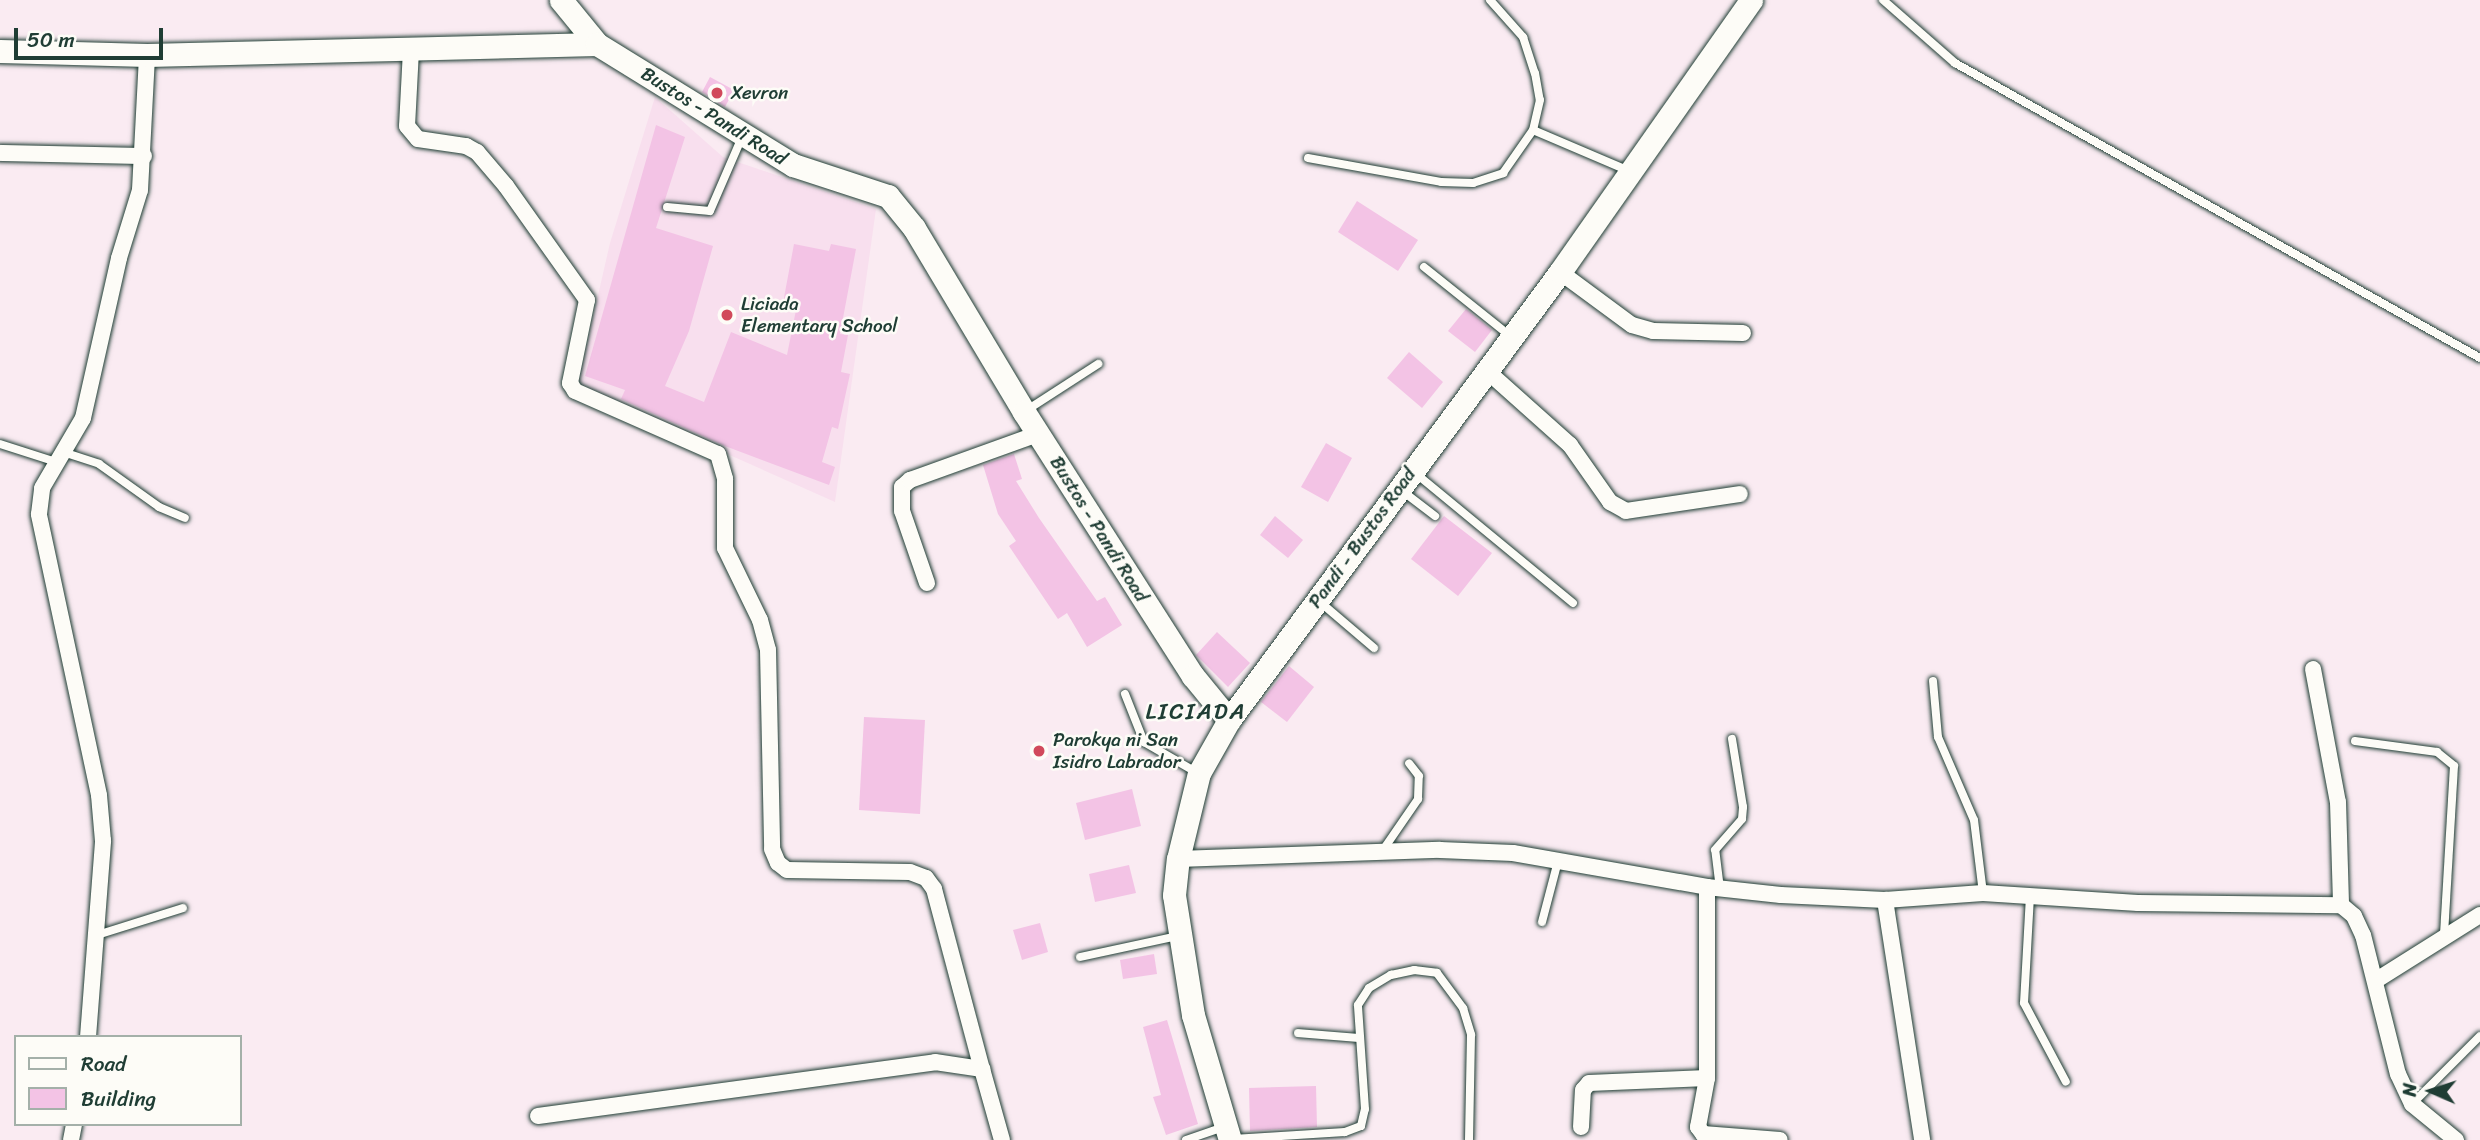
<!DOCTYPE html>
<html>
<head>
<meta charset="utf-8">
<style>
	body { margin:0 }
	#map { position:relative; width:2480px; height:1140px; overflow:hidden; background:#faebf2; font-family:Sriracha,sans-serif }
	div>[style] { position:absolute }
	.built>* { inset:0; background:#f8dfee }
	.building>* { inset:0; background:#f3c3e5 }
	.roads { filter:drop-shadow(0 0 2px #1f3d34) drop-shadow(0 0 2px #1f3d34) }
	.lane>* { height:8px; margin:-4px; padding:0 4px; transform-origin:4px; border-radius:4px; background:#fdfcf7 }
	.street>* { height:16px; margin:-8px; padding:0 8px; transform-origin:8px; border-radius:8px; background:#fdfcf7 }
	.secondary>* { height:23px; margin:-11.5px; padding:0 11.5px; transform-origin:11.5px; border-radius:11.5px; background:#fdfcf7 }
	.dots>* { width:19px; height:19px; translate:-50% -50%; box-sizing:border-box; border:4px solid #fdfcf7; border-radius:50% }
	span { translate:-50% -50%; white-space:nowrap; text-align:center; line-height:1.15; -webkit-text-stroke:5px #fdfcf7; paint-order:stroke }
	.poi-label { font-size:19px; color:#1f3d34 }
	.left { translate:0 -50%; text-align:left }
	.street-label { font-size:19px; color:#1f3d34 }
	.quarter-label { font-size:23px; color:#1f3d34; letter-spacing:2px }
	.legend { position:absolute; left:14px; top:1035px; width:228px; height:91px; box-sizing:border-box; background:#fdfcf7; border:2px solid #a4b0a9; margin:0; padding:9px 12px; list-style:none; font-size:21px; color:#1f3d34 }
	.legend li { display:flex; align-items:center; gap:14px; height:35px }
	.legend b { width:35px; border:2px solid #a4b0a9 }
	.north { position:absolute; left:2396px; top:1056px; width:70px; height:70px; -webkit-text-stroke:5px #fdfcf7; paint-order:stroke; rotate:273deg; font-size:19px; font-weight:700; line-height:28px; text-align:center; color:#1f3d34 }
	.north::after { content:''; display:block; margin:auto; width:24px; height:32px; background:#1f3d34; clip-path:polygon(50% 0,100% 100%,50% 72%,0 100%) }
	.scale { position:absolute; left:14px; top:28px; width:149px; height:32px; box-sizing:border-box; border:4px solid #1f3d34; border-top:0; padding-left:9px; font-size:21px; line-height:24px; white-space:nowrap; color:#1f3d34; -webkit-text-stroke:5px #fdfcf7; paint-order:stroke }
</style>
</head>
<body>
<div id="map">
	<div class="built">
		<i style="clip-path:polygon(655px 97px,723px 157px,876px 209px,835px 502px,577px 387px,610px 243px)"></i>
	</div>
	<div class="building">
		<i style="clip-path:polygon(710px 77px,734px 90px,725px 107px,702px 92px)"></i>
		<i style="clip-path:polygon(656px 125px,685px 137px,656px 228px,713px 246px,689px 331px,665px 386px,704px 402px,731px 332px,787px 355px,797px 305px,783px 303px,794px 244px,829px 251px,831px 244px,856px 249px,840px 334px,848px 335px,841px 372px,850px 374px,838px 429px,832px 427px,822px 462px,835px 467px,829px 485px,725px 446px,621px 399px,625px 390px,585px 376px)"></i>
		<i style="clip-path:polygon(1357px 201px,1418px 240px,1398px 271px,1338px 232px)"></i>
		<i style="clip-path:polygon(1466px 309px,1492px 330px,1475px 352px,1448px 331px)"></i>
		<i style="clip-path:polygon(1409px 352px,1443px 382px,1422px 408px,1387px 378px)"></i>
		<i style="clip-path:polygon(1326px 443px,1352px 458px,1328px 502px,1301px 487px)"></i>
		<i style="clip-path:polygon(1014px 454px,1022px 479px,1016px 481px,1039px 518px,1097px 601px,1105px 597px,1122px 625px,1087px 647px,1067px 613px,1058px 619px,1009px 546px,1016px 541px,998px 514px,983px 465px)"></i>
		<i style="clip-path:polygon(1275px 516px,1303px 540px,1288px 558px,1260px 535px)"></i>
		<i style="clip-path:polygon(1444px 516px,1492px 553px,1458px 596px,1411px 559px)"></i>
		<i style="clip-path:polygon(1217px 632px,1250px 663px,1228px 687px,1196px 655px)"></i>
		<i style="clip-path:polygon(1289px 666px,1314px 687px,1287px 722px,1261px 702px)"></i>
		<i style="clip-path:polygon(864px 717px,925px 720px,920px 814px,859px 810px)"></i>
		<i style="clip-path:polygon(1132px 789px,1141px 826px,1085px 840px,1076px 803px)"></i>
		<i style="clip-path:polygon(1129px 865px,1136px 893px,1095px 902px,1089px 874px)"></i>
		<i style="clip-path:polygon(1040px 923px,1048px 952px,1022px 960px,1013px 930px)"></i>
		<i style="clip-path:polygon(1154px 954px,1157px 974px,1123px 979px,1120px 960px)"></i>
		<i style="clip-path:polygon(1167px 1020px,1198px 1124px,1166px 1135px,1153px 1097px,1161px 1095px,1143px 1027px)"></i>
		<i style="clip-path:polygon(1316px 1086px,1317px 1127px,1250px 1131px,1249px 1088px)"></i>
	</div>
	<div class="roads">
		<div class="lane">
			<i style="left:1490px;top:0;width:50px;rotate:48.3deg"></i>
			<i style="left:1523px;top:37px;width:38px;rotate:72deg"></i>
			<i style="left:1535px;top:73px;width:27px;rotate:80deg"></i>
			<i style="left:1540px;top:100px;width:31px;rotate:103deg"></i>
			<i style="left:1883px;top:0;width:96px;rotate:41.2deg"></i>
			<i style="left:1955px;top:63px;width:602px;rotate:29.33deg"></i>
			<i style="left:1308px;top:158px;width:135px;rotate:10.2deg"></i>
			<i style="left:1441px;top:182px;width:32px;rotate:2deg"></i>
			<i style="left:1473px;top:183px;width:32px;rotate:-18deg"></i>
			<i style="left:1503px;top:173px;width:52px;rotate:-55.1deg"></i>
			<i style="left:1533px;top:130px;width:102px;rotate:23.1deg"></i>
			<i style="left:667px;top:207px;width:43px;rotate:5.3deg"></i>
			<i style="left:710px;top:211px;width:81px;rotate:-66.6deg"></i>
			<i style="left:1424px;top:267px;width:109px;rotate:38.7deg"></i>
			<i style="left:1027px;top:410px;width:85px;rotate:-32.9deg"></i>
			<i style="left:0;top:444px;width:59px;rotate:17.8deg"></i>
			<i style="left:63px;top:452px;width:38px;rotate:18deg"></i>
			<i style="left:99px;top:464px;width:74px;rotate:35.6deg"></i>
			<i style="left:159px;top:507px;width:28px;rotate:23deg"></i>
			<i style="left:1414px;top:472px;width:206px;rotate:39.5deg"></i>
			<i style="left:1401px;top:490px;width:43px;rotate:37.4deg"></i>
			<i style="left:1320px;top:602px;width:71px;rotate:40.4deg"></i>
			<i style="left:1933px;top:681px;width:56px;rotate:84.9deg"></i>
			<i style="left:1938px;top:737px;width:90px;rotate:66.6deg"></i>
			<i style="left:1974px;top:820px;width:74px;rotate:83deg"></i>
			<i style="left:1125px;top:694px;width:52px;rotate:68.4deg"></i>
			<i style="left:1144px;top:742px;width:60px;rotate:30deg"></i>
			<i style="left:2355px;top:741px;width:83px;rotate:7.6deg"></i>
			<i style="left:2437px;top:752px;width:22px;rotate:39deg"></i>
			<i style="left:2454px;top:766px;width:170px;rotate:93.4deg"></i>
			<i style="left:1383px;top:850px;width:62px;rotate:-55.5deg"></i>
			<i style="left:1418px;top:799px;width:23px;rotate:-88deg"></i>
			<i style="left:1419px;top:776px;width:16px;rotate:-128deg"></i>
			<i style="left:1720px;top:889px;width:39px;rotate:-97deg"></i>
			<i style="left:1715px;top:850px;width:41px;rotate:-48.9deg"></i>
			<i style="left:1742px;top:819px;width:12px;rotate:-85deg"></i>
			<i style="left:1743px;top:807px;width:69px;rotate:-99.2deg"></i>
			<i style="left:2030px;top:896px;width:107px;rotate:93.2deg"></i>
			<i style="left:2024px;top:1003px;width:89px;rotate:62deg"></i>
			<i style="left:1542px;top:922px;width:63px;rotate:-75.3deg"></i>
			<i style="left:97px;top:935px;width:90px;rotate:-17.4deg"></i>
			<i style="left:1080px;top:957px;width:100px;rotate:-12.1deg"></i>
			<i style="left:1298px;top:1033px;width:60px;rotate:4.8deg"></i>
			<i style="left:2412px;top:1104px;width:96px;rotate:-45deg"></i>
			<i style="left:1233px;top:1139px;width:112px;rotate:-3.6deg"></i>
			<i style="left:1345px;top:1132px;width:17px;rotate:-21deg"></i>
			<i style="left:1361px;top:1126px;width:17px;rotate:-77deg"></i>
			<i style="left:1365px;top:1109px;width:104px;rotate:-93.9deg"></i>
			<i style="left:1358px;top:1005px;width:20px;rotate:-57deg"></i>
			<i style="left:1369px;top:988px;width:26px;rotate:-31deg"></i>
			<i style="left:1391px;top:975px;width:24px;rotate:-12deg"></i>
			<i style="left:1414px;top:970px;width:23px;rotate:7deg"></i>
			<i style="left:1437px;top:973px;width:44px;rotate:53.4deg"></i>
			<i style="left:1463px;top:1008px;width:28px;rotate:73deg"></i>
			<i style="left:1471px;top:1035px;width:105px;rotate:91.1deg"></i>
			<i style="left:1186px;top:1140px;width:39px;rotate:-19deg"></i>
		</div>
		<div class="street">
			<i style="left:411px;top:50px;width:76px;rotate:93deg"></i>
			<i style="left:407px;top:126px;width:17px;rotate:50deg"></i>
			<i style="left:418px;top:139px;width:49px;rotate:8.3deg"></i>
			<i style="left:466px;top:146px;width:13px;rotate:29deg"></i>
			<i style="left:477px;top:152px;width:45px;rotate:49.5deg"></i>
			<i style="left:506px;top:186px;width:140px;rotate:54.6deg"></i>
			<i style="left:587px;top:300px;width:85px;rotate:101.6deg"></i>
			<i style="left:570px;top:383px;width:9px;rotate:58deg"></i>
			<i style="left:575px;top:391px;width:156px;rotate:23.8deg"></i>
			<i style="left:718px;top:454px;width:26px;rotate:74deg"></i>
			<i style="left:725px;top:479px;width:69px;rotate:90deg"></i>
			<i style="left:725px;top:548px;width:80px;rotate:64.1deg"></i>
			<i style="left:760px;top:620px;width:31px;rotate:75deg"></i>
			<i style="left:768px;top:650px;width:199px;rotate:88.8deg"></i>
			<i style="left:772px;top:849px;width:15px;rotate:67deg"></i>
			<i style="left:778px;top:863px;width:11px;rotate:38deg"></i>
			<i style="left:787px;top:870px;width:123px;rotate:0.9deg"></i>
			<i style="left:910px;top:872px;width:17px;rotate:21deg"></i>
			<i style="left:926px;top:878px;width:14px;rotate:54deg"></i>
			<i style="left:934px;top:889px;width:186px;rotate:75.1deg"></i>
			<i style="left:0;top:153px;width:144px;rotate:1.2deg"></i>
			<i style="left:1560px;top:272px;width:89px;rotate:36.4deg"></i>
			<i style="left:1632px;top:325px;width:22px;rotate:16deg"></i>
			<i style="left:1653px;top:331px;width:90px;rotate:1.3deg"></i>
			<i style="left:1486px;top:370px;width:113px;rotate:41.8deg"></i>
			<i style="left:1570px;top:445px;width:70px;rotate:54.9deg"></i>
			<i style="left:1610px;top:502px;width:18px;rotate:29deg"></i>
			<i style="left:1626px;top:511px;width:115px;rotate:-8.5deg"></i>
			<i style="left:927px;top:583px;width:76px;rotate:-109.1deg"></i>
			<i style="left:902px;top:511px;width:24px;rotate:-90deg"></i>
			<i style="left:902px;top:487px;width:11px;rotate:-41deg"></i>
			<i style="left:910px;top:480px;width:136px;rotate:-19.8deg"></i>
			<i style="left:2313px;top:669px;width:135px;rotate:79.4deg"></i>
			<i style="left:2338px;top:802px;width:103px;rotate:88.3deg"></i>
			<i style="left:1178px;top:859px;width:262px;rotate:-2deg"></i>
			<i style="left:1440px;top:850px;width:73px;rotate:2.4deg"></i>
			<i style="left:1513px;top:853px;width:197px;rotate:9.9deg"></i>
			<i style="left:1707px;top:887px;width:74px;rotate:6.2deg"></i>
			<i style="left:1781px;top:895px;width:104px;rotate:2.8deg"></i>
			<i style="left:1885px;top:900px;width:98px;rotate:-4.1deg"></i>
			<i style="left:1983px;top:893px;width:155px;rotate:3.7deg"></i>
			<i style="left:2138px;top:903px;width:203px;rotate:0.6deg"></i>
			<i style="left:2341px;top:905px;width:17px;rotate:40deg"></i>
			<i style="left:2354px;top:916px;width:21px;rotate:65deg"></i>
			<i style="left:2363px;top:935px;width:143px;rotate:75.9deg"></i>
			<i style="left:2398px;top:1074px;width:33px;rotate:65deg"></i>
			<i style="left:2412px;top:1104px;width:57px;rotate:39.3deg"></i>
			<i style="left:1885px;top:900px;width:243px;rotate:81.2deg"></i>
			<i style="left:2375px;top:981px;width:124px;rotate:-32.2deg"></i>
			<i style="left:88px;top:1037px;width:197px;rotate:-85.6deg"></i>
			<i style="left:103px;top:841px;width:46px;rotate:-95deg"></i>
			<i style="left:99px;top:795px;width:287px;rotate:-102.1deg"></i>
			<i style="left:39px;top:514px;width:26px;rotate:-83deg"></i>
			<i style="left:42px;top:488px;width:81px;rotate:-59.6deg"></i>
			<i style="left:83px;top:418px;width:164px;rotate:-77.3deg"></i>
			<i style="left:119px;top:258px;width:71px;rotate:-72.8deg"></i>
			<i style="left:140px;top:190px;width:135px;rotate:-87deg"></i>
			<i style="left:1707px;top:1078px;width:50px;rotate:100.4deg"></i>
			<i style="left:1698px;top:1127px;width:9px;rotate:54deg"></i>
			<i style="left:1703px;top:1134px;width:77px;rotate:4.5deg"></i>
			<i style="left:538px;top:1116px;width:401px;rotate:-7.7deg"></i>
			<i style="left:935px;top:1062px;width:48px;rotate:8.5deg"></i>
			<i style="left:982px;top:1069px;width:74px;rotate:74.3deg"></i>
			<i style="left:1581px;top:1127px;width:37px;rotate:-87deg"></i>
			<i style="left:1583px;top:1090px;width:9px;rotate:-49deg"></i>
			<i style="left:1589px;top:1083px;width:118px;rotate:-2.4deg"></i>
			<i style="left:1707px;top:1078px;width:191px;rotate:-90deg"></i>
			<i style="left:71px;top:1140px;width:16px;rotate:-79deg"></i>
		</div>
		<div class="secondary">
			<i style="left:561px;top:0;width:57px;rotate:50.7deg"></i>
			<i style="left:0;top:51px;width:147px;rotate:1.6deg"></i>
			<i style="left:147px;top:55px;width:450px;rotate:-1.4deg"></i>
			<i style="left:597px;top:44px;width:230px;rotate:31.7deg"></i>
			<i style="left:793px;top:165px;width:100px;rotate:18.1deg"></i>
			<i style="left:888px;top:196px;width:41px;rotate:50.9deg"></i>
			<i style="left:914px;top:228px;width:214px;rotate:59.1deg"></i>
			<i style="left:1024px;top:412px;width:313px;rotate:57.4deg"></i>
			<i style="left:1193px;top:676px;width:57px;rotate:50.7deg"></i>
			<i style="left:1230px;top:1140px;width:130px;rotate:-106.5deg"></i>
			<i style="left:1193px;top:1015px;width:121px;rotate:-99deg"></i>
			<i style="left:1174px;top:895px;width:36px;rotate:-84deg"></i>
			<i style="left:1178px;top:859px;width:89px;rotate:-76.3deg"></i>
			<i style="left:1199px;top:773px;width:61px;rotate:-60.5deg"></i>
			<i style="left:1229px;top:720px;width:557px;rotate:-53.54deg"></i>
			<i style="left:1560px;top:272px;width:332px;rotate:-54.9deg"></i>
		</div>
	</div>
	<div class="dots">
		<i style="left:717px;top:93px;background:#d1495b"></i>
		<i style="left:727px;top:315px;background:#d1495b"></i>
		<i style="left:1039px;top:751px;background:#d1495b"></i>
	</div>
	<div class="poi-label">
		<span class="left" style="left:731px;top:93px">Xevron</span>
		<span class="left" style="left:741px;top:315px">Liciada<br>Elementary School</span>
		<span class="left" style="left:1053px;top:751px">Parokya ni San<br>Isidro Labrador</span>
	</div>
	<div class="street-label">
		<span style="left:714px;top:116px;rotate:32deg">Bustos - Pandi Road</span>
		<span style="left:1099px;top:529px;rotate:58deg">Bustos - Pandi Road</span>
		<span style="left:1362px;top:538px;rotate:-54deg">Pandi - Bustos Road</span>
	</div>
	<div class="quarter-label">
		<span style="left:1196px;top:712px">LICIADA</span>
	</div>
	<ul class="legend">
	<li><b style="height:9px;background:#fdfcf7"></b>Road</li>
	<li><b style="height:19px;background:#f3c3e5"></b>Building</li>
	</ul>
	<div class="north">N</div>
	<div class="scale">50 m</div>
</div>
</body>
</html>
